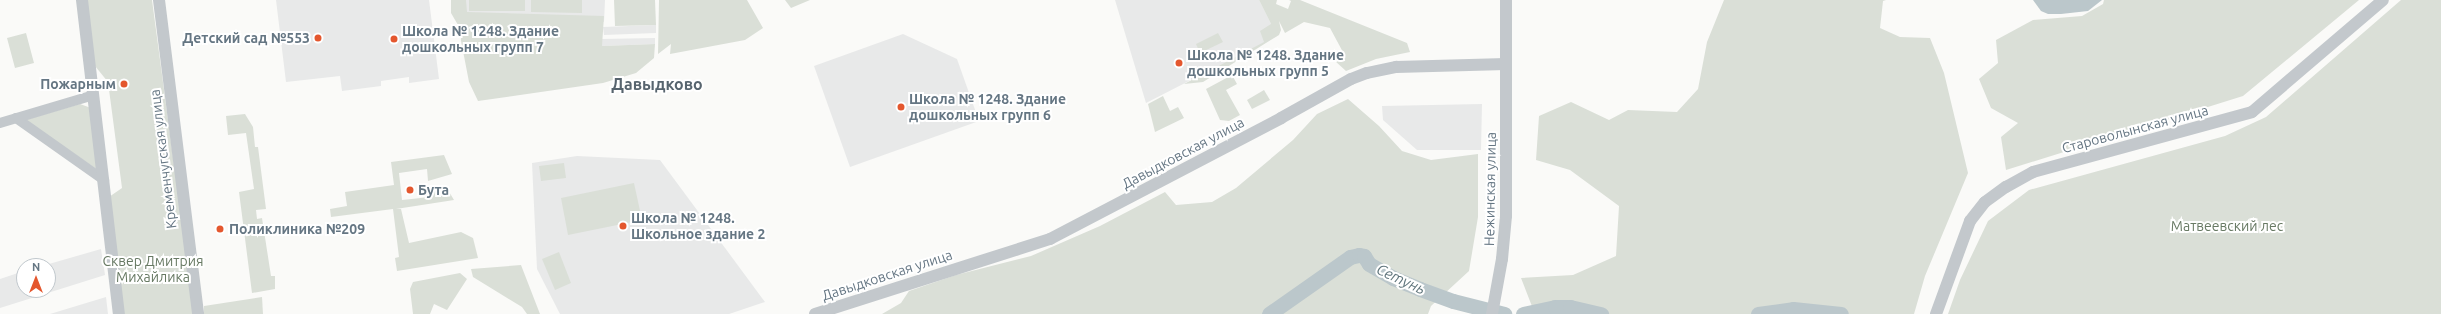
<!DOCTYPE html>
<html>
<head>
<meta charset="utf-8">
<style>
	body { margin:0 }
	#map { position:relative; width:2441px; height:314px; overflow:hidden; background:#fafaf8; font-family:Ubuntu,sans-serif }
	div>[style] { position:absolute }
	.built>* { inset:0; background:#e8e9e9 }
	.green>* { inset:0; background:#dadfd7 }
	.water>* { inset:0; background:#bbc7cb }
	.river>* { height:15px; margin:-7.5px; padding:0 7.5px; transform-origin:7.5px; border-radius:7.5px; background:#bbc7cb }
	.minor>* { height:10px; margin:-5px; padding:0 5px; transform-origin:5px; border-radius:5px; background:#c3c8cc }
	.tertiary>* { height:12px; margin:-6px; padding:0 6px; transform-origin:6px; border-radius:6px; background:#c3c8cc }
	.dots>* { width:11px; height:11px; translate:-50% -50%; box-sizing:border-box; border:2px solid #fff; border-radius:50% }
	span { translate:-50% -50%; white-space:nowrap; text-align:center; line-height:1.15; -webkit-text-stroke:4px #fff; paint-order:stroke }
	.poi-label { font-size:14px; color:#657683; font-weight:700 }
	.left { translate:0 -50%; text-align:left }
	.right { translate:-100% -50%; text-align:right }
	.street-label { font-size:14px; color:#657683 }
	.park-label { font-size:14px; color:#687a64 }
	.water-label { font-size:15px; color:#60757c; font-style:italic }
	.quarter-label { font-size:16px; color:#57646e; font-weight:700 }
	.north { position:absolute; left:16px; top:258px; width:40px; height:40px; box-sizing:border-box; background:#fff; border:1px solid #c1c8cd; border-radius:50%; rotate:0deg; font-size:11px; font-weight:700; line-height:16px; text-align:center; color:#657683 }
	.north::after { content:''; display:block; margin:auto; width:14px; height:18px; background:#e4572e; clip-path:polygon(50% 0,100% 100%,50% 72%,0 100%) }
</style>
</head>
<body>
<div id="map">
	<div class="built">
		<i style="clip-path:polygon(276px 0,429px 0,439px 79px,409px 83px,409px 77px,381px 81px,381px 86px,342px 91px,340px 76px,286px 82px)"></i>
		<i style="clip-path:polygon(461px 0,605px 0,604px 22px,460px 19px)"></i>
		<i style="clip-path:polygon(1115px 0,1259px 0,1277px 36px,1146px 103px)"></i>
		<i style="clip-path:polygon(656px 25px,656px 33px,604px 35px,603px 27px)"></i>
		<i style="clip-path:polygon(903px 34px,957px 59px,979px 121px,850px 167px,814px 66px)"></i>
		<i style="clip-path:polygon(655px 38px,655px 44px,602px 46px,601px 39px)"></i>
		<i style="clip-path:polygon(1482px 104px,1481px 150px,1417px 150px,1383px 120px,1382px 106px)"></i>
		<i style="clip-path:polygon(577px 156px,660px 160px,765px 302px,729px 314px,560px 314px,537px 269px,532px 163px)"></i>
		<i style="clip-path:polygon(101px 249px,105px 275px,0 308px,0 279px,24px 271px,24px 290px,48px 290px,48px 266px,42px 266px)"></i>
		<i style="clip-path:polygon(106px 297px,108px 314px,50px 314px)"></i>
	</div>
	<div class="green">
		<i style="clip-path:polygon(87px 0,152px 0,194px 314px,124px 314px,109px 197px,122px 188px,108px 82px,95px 66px)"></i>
		<i style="clip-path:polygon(451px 0,466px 0,467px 12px,604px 16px,602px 46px,655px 44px,654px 58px,636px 73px,603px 83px,478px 101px,469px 82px,458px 25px,451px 13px)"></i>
		<i style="clip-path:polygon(469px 0,525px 0,525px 11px,469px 11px)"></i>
		<i style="clip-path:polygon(531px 0,582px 0,582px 13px,531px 12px)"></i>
		<i style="clip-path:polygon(614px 0,655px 0,656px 25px,615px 26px)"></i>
		<i style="clip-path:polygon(659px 0,747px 0,763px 28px,745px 40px,670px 54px,671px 44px,658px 54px)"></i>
		<i style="clip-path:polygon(785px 0,810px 0,791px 8px)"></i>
		<i style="clip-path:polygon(1259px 0,1277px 0,1276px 4px,1288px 9px,1291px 1px,1289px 0,1300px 0,1407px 43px,1410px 52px,1376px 59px,1346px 71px,1335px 61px,1344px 54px,1330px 28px,1304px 22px,1285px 33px,1279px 21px,1281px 30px,1279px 35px,1203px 82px,1184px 84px,1264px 42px,1260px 31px,1271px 24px)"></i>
		<i style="clip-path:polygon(1724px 0,1886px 0,1883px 1px,1880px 28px,1900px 37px,1930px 38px,1944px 73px,1968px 173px,1925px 276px,1914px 314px,1535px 314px,1521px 278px,1573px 275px,1616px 256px,1619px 206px,1570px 170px,1536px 160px,1539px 116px,1571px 102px,1609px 120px,1628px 110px,1677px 112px,1698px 89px,1707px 42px)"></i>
		<i style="clip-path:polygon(2104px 0,2359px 0,2243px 96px,2006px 170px,2001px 137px,2018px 123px,1991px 108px,1979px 79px,1998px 63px,1996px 40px,2033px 20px,2082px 16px,2103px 4px)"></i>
		<i style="clip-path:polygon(2401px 0,2441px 0,2441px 314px,1948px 314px,1960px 280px,1988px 221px,2029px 190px,2225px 136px,2266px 117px)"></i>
		<i style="clip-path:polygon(26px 33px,34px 63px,15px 68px,7px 38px)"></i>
		<i style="clip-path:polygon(1218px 33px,1223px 42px,1200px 53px,1196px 44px)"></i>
		<i style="clip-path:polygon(1232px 75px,1237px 84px,1226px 90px,1240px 115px,1229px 121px,1220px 120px,1206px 89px)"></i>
		<i style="clip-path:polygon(1264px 90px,1270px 100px,1252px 109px,1247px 100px)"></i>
		<i style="clip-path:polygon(1163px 96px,1170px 111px,1178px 107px,1184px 118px,1155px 132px,1148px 104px)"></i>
		<i style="clip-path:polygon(1348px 99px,1379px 126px,1402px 151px,1431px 160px,1478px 154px,1478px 217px,1469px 271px,1431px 306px,1428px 314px,882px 314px,901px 303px,909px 291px,956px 275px,1031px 256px,1100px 226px,1165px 192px,1176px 205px,1212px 202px,1236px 188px,1293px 140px,1317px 114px)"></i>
		<i style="clip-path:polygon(80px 104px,91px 108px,98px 170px,25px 120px)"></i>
		<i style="clip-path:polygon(245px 114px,253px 127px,255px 147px,258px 147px,266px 209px,256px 210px,257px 219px,262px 218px,271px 276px,275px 276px,275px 289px,252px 293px,239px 192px,254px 189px,246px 133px,228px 135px,226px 116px)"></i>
		<i style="clip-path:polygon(444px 155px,452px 174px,428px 181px,427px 169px,399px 173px,402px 200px,430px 197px,429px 185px,439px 192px,448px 190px,454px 200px,396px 209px,401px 209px,409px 243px,461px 232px,473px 238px,478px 258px,397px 271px,395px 258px,399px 257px,393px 209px,331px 217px,330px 209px,347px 206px,345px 192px,394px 185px,391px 162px)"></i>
		<i style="clip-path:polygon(564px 163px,566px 178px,541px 181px,539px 166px)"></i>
		<i style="clip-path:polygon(634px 183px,642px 220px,568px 235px,561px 198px)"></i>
		<i style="clip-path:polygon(559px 252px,571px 283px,555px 290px,542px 259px)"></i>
		<i style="clip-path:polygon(521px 265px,540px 314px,527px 314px,522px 307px,473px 277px,471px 269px)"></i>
		<i style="clip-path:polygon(460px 273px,467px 279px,447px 310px,434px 304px,430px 314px,413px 314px,410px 289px,413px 282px)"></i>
		<i style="clip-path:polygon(262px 297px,263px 314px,204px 314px,204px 306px)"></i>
	</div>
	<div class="water">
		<i style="clip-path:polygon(2033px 0,2102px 0,2088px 11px,2061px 14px,2048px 14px,2041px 11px)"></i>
	</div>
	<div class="river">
		<i style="left:1269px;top:314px;width:99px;rotate:-35.1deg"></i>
		<i style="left:1350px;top:257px;width:9px;rotate:-13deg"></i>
		<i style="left:1359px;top:255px;width:5px;rotate:11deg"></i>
		<i style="left:1364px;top:256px;width:9px;rotate:58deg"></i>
		<i style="left:1369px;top:264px;width:28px;rotate:30deg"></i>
		<i style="left:1393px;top:278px;width:29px;rotate:22deg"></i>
		<i style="left:1420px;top:289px;width:35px;rotate:20deg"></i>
		<i style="left:1453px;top:301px;width:53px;rotate:14.3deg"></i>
		<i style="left:1523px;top:314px;width:33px;rotate:-12deg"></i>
		<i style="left:1555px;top:307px;width:15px"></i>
		<i style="left:1570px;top:307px;width:32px;rotate:13deg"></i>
		<i style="left:1758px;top:314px;width:35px;rotate:-8deg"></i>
		<i style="left:1793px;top:309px;width:48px;rotate:5.9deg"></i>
	</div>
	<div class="minor">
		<i style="left:16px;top:118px;width:108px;rotate:35.2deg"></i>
		<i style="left:0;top:123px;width:98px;rotate:-16.6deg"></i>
	</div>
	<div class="tertiary">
		<i style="left:82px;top:0;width:316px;rotate:83.3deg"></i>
		<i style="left:159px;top:0;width:316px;rotate:82.9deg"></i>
		<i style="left:815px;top:314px;width:247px;rotate:-17.7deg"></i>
		<i style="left:1050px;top:239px;width:261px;rotate:-27.6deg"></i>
		<i style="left:1281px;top:118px;width:80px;rotate:-29.1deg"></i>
		<i style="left:1351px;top:79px;width:17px;rotate:-21deg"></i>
		<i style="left:1367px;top:73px;width:30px;rotate:-12deg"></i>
		<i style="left:1396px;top:67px;width:110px;rotate:-1.6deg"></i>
		<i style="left:1492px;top:314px;width:56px;rotate:-79.7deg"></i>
		<i style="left:1502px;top:259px;width:43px;rotate:-84.7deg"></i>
		<i style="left:1506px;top:216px;width:216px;rotate:-90deg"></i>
		<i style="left:1936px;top:314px;width:99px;rotate:-69.9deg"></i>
		<i style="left:1970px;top:221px;width:24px;rotate:-52deg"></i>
		<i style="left:1985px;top:202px;width:26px;rotate:-36deg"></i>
		<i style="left:2006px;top:187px;width:31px;rotate:-29deg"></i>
		<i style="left:2033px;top:172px;width:227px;rotate:-15.3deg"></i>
		<i style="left:2252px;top:112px;width:172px;rotate:-40.5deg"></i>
	</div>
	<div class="dots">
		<i style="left:318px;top:38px;background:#e4572e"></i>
		<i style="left:394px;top:39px;background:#e4572e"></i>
		<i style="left:1179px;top:63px;background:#e4572e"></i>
		<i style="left:124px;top:84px;background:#e4572e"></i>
		<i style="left:901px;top:107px;background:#e4572e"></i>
		<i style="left:410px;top:190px;background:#e4572e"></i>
		<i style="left:623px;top:226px;background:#e4572e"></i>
		<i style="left:220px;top:229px;background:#e4572e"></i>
	</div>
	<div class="poi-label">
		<span class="left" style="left:402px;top:39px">Школа № 1248. Здание<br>дошкольных групп 7</span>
		<span class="right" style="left:310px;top:38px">Детский сад №553</span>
		<span class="left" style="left:1187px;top:63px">Школа № 1248. Здание<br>дошкольных групп 5</span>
		<span class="right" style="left:116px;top:84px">Пожарным</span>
		<span class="left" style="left:909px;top:107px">Школа № 1248. Здание<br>дошкольных групп 6</span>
		<span class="left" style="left:418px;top:190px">Бута</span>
		<span class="left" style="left:631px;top:226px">Школа № 1248.<br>Школьное здание 2</span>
		<span class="left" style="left:229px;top:229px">Поликлиника №209</span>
	</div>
	<div class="street-label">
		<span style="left:2135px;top:129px;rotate:-15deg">Староволынская улица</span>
		<span style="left:1183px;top:153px;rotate:-28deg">Давыдковская улица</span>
		<span style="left:163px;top:159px;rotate:-97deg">Кременчугская улица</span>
		<span style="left:1490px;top:189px;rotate:-89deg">Нежинская улица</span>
		<span style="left:887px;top:275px;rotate:-18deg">Давыдковская улица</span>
	</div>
	<div class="park-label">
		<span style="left:2227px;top:226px">Матвеевский лес</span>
		<span style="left:153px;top:269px">Сквер Дмитрия<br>Михайлика</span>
	</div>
	<div class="water-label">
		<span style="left:1401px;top:279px;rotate:25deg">Сетунь</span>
	</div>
	<div class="quarter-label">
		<span style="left:657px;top:84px">Давыдково</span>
	</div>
	<div class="north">N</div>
</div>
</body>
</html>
